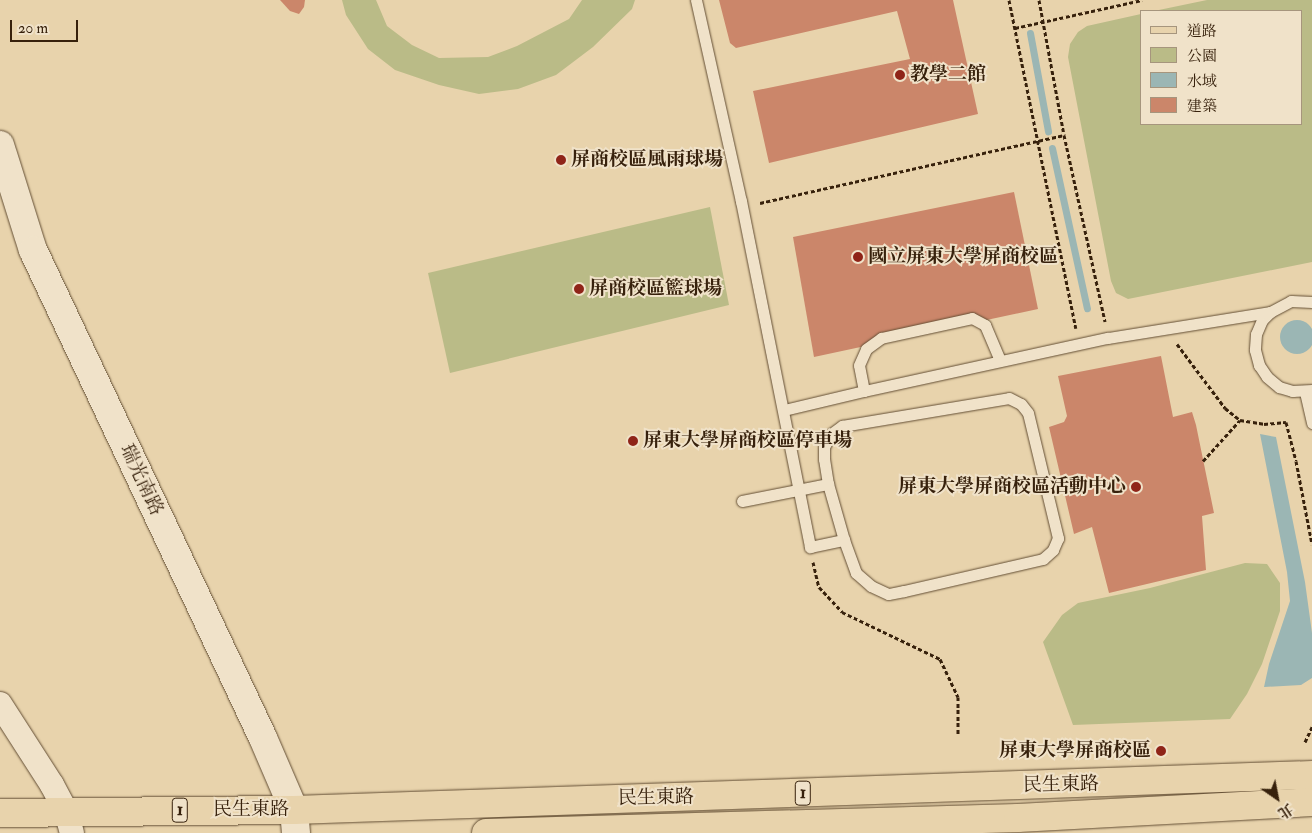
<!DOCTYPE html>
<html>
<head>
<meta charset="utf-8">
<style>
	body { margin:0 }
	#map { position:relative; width:1312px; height:833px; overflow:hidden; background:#e8d3ac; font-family:"IM FELL Double Pica","Noto Serif TC",serif }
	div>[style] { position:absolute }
	.green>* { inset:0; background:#babb87 }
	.water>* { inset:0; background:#9bb6b4 }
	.round { border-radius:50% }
	.stream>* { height:7px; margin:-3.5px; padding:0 3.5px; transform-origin:3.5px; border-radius:3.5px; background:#9bb6b4 }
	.building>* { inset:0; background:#cb866a }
	.path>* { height:3px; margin-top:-1.5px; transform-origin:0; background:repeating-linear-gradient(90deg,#37210c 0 4px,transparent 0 6.5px) }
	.roads { filter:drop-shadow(0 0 1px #634e34) drop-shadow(0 0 1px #634e34) }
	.lane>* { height:11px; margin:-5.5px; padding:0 5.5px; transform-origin:5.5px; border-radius:5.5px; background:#f0e2c9 }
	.street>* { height:24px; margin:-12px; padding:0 12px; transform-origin:12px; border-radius:12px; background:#f0e2c9 }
	.secondary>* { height:28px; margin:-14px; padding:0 14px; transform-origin:14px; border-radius:14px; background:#f0e2c9 }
	.primary>* { height:28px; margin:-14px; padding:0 14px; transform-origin:14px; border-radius:14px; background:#e8d3ac }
	.dots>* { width:14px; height:14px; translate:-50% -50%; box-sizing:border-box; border:2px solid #f0e2c9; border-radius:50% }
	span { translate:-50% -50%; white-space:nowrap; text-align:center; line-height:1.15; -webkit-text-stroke:4px #f0e2c9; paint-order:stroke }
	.shield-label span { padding:1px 4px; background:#f0e2c9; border:1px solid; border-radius:4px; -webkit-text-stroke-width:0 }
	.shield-label { font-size:18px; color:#37210c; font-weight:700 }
	.poi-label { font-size:19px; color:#37210c; font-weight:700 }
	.left { translate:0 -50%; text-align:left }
	.right { translate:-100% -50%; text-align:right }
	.street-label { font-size:19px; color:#37210c }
	.legend { position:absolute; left:1140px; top:10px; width:162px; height:115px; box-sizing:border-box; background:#f0e2c9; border:1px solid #a6957d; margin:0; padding:6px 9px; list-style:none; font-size:15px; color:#37210c }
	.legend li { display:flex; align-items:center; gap:10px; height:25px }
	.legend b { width:25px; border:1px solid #a6957d }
	.north { position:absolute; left:1252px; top:773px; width:50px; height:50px; -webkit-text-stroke:4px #f0e2c9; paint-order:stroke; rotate:147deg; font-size:14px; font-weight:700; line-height:20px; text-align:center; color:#37210c }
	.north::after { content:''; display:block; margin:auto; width:18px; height:22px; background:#37210c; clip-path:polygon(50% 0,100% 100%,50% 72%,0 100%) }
	.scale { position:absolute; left:10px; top:20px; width:68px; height:22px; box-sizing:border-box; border:2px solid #37210c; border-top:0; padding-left:6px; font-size:15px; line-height:18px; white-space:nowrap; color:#37210c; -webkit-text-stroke:4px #f0e2c9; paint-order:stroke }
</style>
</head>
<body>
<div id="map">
	<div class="green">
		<i style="clip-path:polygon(342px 0,376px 0,387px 26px,412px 45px,439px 58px,488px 57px,517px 46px,569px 19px,582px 0,635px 0,632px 9px,593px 47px,556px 75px,518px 89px,479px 94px,439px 85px,395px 70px,368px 49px,346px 15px)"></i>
		<i style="clip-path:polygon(1207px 0,1312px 0,1312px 262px,1128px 299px,1116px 293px,1111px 281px,1068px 57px,1070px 44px,1078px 32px,1087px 26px,1141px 14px,1141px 124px,1301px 124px,1301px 11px,1154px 11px)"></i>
		<i style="clip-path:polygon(710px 207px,729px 305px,450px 373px,428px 273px)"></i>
		<i style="clip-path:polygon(1245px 563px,1267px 564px,1280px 583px,1280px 611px,1262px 664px,1247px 694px,1230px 719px,1073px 725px,1043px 642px,1062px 615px,1078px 603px,1150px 588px)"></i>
	</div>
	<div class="water">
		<i class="round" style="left:1280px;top:320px;width:34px;height:34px"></i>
		<i style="clip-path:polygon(1260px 434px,1276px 437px,1305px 582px,1312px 633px,1312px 678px,1301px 685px,1264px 687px,1269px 664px,1290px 601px,1287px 572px)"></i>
	</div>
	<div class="stream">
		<i style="left:1030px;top:33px;width:100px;rotate:79.6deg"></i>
		<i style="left:1052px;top:148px;width:164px;rotate:77.7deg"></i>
	</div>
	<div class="building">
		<i style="clip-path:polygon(280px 0,305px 0,304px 7px,299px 14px,290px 11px)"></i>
		<i style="clip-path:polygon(719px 0,953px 0,978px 114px,769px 163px,753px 91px,910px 59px,897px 11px,736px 48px,730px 43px)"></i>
		<i style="clip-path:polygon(1014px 192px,1038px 309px,814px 357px,793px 237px)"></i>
		<i style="clip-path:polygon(1161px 356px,1173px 417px,1192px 412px,1196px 425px,1214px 513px,1202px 516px,1206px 570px,1109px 593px,1092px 527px,1074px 534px,1049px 427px,1064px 422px,1067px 416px,1058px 376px)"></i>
	</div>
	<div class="path">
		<i style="left:1009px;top:0;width:335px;rotate:78.5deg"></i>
		<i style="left:1039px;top:0;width:137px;rotate:79.5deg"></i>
		<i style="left:1064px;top:135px;width:191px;rotate:77.6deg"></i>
		<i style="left:1015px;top:28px;width:130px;rotate:-12.4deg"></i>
		<i style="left:760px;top:203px;width:312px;rotate:-12.6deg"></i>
		<i style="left:1177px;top:344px;width:80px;rotate:53.1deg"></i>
		<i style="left:1225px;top:408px;width:19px;rotate:39deg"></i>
		<i style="left:1240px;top:420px;width:24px;rotate:9deg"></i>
		<i style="left:1264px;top:424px;width:22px;rotate:-5deg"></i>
		<i style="left:1286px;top:422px;width:40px;rotate:75.6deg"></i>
		<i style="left:1296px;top:461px;width:85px;rotate:79.1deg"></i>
		<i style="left:1203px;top:461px;width:55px;rotate:-47.9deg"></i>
		<i style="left:813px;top:562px;width:26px;rotate:77deg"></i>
		<i style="left:819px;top:587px;width:34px;rotate:47deg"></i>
		<i style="left:842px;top:612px;width:109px;rotate:25.6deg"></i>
		<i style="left:940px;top:659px;width:42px;rotate:64.7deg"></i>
		<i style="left:958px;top:697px;width:38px;rotate:90deg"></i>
		<i style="left:1305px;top:742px;width:17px;rotate:-65deg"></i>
	</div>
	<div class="roads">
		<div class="lane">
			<i style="left:696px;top:0;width:206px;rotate:77.4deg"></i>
			<i style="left:741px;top:201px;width:353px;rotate:78.7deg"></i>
			<i style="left:810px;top:547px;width:35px;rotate:-12deg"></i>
			<i style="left:1312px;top:302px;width:21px;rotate:-177deg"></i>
			<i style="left:1291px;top:301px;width:24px;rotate:152deg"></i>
			<i style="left:1270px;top:312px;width:11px;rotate:135deg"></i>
			<i style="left:1262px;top:320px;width:15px;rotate:113deg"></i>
			<i style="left:1256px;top:334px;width:16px;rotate:94deg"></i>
			<i style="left:1255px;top:350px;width:16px;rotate:75deg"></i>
			<i style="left:1259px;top:365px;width:14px;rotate:56deg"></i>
			<i style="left:1267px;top:377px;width:16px;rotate:40deg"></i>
			<i style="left:1279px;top:387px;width:14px;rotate:17deg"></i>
			<i style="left:1292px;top:391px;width:20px;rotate:-3deg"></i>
			<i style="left:864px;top:391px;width:26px;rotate:-101deg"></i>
			<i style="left:859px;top:365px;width:17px;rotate:-66deg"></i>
			<i style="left:866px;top:349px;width:19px;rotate:-36deg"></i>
			<i style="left:881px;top:338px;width:93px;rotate:-12.4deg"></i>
			<i style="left:972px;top:318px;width:15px;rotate:28deg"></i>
			<i style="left:985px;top:325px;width:38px;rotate:67deg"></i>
			<i style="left:1305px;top:392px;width:32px;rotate:77deg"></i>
			<i style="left:1009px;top:398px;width:13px;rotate:27deg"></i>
			<i style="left:1021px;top:404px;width:11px;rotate:52deg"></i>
			<i style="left:1028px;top:413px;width:129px;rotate:76.5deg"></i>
			<i style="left:1058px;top:538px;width:13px;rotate:113deg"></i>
			<i style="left:1053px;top:550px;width:13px;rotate:138deg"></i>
			<i style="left:1043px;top:559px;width:143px;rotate:167deg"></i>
			<i style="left:904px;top:591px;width:16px;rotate:169deg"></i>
			<i style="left:888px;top:594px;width:19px;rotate:-155deg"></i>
			<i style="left:871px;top:586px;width:20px;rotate:-139deg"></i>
			<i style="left:856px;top:573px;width:35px;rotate:-110deg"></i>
			<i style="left:844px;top:540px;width:58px;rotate:-105.9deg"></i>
			<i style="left:828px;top:484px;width:25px;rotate:-99deg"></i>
			<i style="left:824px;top:459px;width:12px;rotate:-90deg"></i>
			<i style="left:824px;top:447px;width:15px;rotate:-62deg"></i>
			<i style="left:831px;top:434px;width:14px;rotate:-36deg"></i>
			<i style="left:842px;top:426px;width:169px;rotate:-9.5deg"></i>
			<i style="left:784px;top:410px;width:82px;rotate:-13.4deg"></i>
			<i style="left:864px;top:391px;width:250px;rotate:-12.3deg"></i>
			<i style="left:1108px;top:338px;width:164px;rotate:-9.1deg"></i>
			<i style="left:742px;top:501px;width:88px;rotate:-11.2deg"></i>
		</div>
		<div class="street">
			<i style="left:0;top:704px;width:96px;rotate:57.3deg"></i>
			<i style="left:52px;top:785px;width:30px;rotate:62deg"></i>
			<i style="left:66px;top:811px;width:23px;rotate:75deg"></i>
		</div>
		<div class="secondary">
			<i style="left:0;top:145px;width:110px;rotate:72.6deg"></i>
			<i style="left:33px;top:250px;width:539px;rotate:64.76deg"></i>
			<i style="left:263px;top:738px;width:78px;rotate:66.7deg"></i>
			<i style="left:294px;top:810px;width:23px;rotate:85deg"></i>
		</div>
		<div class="primary">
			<i style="left:0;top:813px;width:294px;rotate:-0.6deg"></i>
			<i style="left:294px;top:810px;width:1019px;rotate:-1.97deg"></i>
			<i style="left:486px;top:833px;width:532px;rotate:-1.62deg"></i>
			<i style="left:1018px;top:818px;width:294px;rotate:-3.1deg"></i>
		</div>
	</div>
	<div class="dots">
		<i style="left:900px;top:75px;background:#8f2418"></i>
		<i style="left:561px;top:160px;background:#8f2418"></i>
		<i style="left:858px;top:257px;background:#8f2418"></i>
		<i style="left:579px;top:289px;background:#8f2418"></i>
		<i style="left:633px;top:441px;background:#8f2418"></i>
		<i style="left:1136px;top:487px;background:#8f2418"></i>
		<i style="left:1161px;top:751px;background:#8f2418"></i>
	</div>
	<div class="shield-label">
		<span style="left:803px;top:793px">1</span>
		<span style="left:180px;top:810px">1</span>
	</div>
	<div class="poi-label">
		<span class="left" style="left:910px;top:75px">教學二館</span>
		<span class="left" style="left:571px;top:160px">屏商校區風雨球場</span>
		<span class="left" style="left:868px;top:257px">國立屏東大學屏商校區</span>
		<span class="left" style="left:589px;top:289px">屏商校區籃球場</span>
		<span class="left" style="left:643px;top:441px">屏東大學屏商校區停車場</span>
		<span class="right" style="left:1126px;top:487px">屏東大學屏商校區活動中心</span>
		<span class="right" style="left:1151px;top:751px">屏東大學屏商校區</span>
	</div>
	<div class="street-label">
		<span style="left:141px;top:480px;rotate:65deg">瑞光南路</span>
		<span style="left:1061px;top:785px;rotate:-1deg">民生東路</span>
		<span style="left:656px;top:798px;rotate:-1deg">民生東路</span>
		<span style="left:251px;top:810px">民生東路</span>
	</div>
	<ul class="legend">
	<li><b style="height:6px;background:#e8d3ac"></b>道路</li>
	<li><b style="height:14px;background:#babb87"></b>公園</li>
	<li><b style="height:14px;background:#9bb6b4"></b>水域</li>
	<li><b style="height:14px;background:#cb866a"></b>建築</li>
	</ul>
	<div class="north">北</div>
	<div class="scale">20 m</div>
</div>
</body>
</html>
